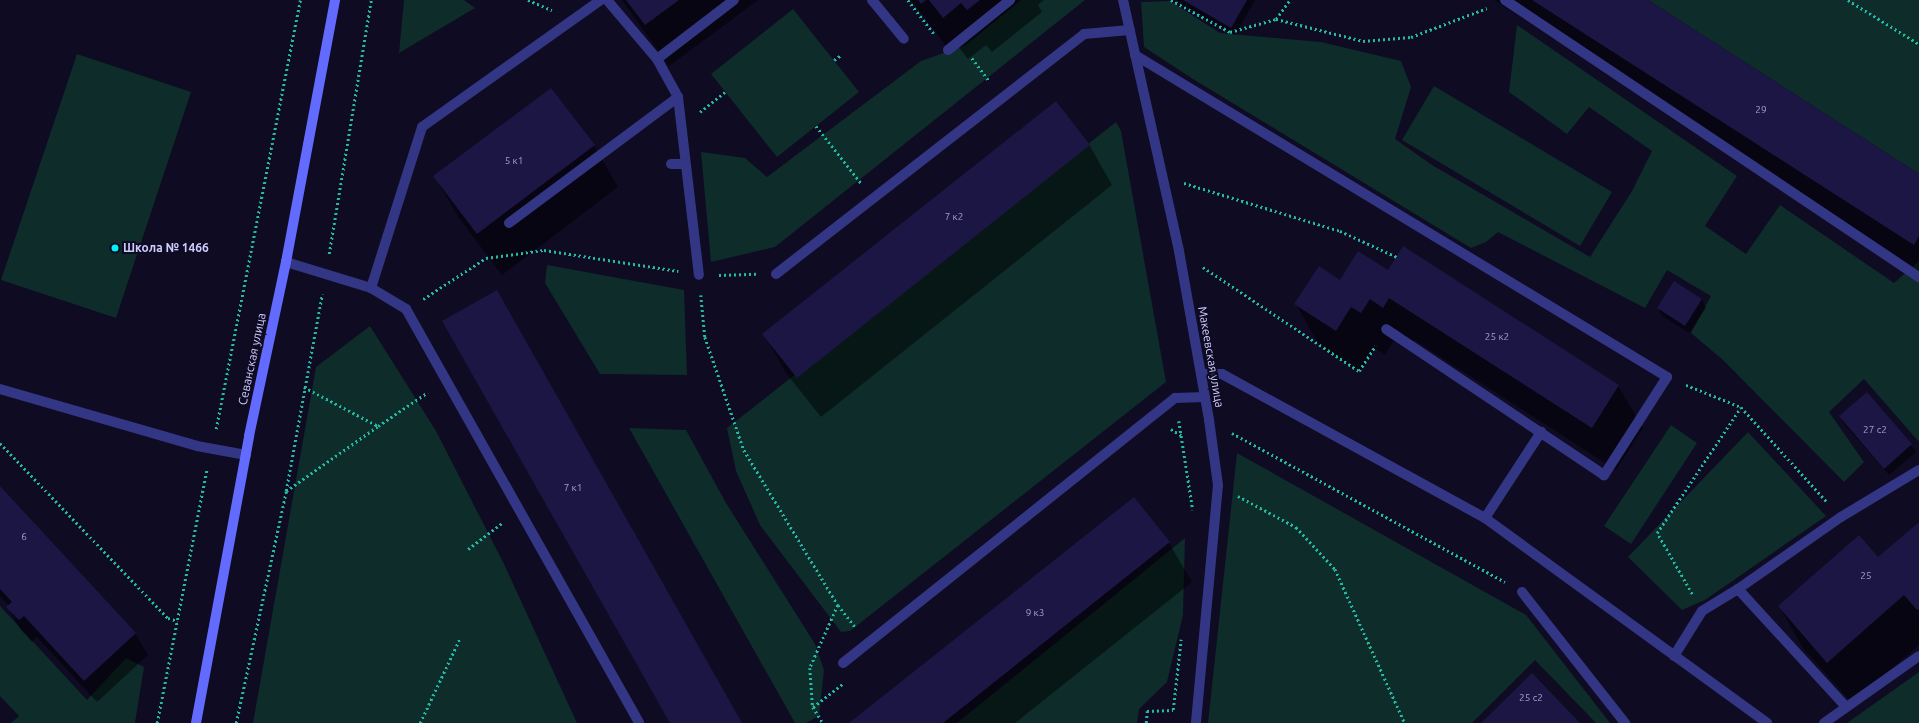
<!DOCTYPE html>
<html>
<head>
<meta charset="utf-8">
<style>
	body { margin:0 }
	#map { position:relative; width:1919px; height:723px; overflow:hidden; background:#0e0b22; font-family:Ubuntu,sans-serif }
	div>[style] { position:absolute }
	.green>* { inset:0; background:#0e2c29 }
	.shadow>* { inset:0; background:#0007 }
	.building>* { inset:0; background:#1c1644 }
	.path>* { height:2.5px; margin-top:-1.25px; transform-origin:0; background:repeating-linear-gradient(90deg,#24bba6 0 2px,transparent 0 5px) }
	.lane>* { height:10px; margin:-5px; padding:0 5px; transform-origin:5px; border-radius:5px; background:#333684 }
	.street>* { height:10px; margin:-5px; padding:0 5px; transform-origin:5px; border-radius:5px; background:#333684 }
	.secondary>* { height:10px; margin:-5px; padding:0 5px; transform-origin:5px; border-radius:5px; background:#636bff }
	.dots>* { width:11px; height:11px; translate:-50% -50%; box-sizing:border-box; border:2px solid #0e0b22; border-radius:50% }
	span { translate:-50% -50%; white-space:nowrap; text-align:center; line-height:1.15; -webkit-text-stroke:4px #0e0b22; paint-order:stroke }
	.number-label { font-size:10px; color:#a29ed0 }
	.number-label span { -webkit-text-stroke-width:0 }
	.poi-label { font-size:12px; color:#ceccff; font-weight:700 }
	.left { translate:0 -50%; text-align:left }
	.street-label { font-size:12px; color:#ceccff }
</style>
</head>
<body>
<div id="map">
	<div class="green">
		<i style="clip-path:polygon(404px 0,464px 0,475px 8px,399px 53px)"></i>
		<i style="clip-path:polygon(1021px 0,1085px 0,775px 247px,711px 262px,701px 152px,745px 158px,767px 177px,921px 61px,966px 45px)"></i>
		<i style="clip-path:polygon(1648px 0,1919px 0,1919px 174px)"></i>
		<i style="clip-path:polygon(1170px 1px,1220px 33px,1321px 42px,1401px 61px,1411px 87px,1395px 139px,1432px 165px,1590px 257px,1632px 191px,1652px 151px,1589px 107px,1567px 134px,1509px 92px,1517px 25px,1737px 176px,1705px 226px,1746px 254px,1780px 205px,1894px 283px,1919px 261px,1919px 442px,1864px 379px,1829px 412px,1864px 462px,1844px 482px,1723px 360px,1691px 333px,1711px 296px,1667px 270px,1645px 308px,1498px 232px,1486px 242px,1471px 248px,1193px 79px,1144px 47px,1141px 2px)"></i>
		<i style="clip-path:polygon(793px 9px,859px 92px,777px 157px,711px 74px)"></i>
		<i style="clip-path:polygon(77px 54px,191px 92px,116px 318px,1px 280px)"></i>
		<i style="clip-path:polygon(1434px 86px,1612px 192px,1580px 246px,1402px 140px)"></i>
		<i style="clip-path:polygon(1116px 122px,1121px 131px,1166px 382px,850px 631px,841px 632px,760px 525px,736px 471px,727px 428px)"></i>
		<i style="clip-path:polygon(547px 265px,684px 290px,687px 375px,600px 374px,545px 283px)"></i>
		<i style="clip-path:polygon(370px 326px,436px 431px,504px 564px,577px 723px,253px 723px,316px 367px)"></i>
		<i style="clip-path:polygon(1671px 425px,1697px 443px,1631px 544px,1604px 526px)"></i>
		<i style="clip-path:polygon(629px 428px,686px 430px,726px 503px,815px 644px,824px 670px,819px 716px,806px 723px,795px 723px)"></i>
		<i style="clip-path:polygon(1748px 432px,1826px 516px,1705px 600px,1682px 610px,1628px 557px)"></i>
		<i style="clip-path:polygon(1237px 453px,1526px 615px,1610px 723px,1596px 723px,1535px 660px,1472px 723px,1208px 723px)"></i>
		<i style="clip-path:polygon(1185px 538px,1183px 615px,1167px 682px,1139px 709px,1137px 723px,957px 723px)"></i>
		<i style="clip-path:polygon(0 606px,87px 700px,126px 658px,144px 667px,135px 723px,11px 723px,19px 716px,0 696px)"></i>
		<i style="clip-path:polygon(1919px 672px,1919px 723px,1847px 723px)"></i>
	</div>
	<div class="shadow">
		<i style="clip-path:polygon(622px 0,758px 0,669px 66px)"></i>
		<i style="clip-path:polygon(911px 0,1044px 0,1038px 5px,1042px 12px,992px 52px,986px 45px,968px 59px,953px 40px,946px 46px)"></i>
		<i style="clip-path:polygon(1175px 0,1255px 0,1235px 35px)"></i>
		<i style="clip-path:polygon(1494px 0,1646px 0,1919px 176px,1919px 273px)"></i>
		<i style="clip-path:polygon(1055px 102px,1090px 146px,1112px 185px,821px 417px,786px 373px,764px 334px)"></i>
		<i style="clip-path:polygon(594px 146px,618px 187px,502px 275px,459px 218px,435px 177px)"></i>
		<i style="clip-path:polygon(1389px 271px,1618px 386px,1643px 428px,1616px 470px,1414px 340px,1408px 350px,1394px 340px,1385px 355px,1375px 348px,1360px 372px,1320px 347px,1296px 304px,1340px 281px)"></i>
		<i style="clip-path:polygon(1675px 282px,1702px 300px,1706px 308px,1689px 333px,1662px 316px,1658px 308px)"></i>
		<i style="clip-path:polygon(1867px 393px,1911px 445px,1916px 452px,1889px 475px,1844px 424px,1840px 416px)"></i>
		<i style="clip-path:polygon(0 487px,135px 633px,148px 655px,97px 702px,37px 637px,32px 642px,20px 629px,8px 607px,9px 606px,0 596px)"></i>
		<i style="clip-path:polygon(1134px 498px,1169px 543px,1192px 582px,1015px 723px,851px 723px)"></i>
		<i style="clip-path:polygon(1919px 523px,1919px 645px,1852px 703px,1803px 648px,1779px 606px,1878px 559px)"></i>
	</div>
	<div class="building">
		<i style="clip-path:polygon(626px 0,679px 0,645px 25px)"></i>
		<i style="clip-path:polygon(918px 0,926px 0,921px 4px)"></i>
		<i style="clip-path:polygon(929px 0,980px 0,967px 10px,961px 3px,943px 18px)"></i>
		<i style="clip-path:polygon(1183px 0,1247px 0,1231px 28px)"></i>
		<i style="clip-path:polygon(1532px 0,1648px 0,1919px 174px,1919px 236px,1914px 245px)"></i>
		<i style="clip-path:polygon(551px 88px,595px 145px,477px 234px,433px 176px)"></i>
		<i style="clip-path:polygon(1056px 101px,1090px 145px,797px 378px,762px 334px)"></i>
		<i style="clip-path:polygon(1403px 246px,1619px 385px,1592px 428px,1389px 298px,1383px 308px,1370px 299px,1361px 313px,1351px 307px,1336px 331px,1294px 304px,1319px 266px,1340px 280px,1358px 251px,1388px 270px)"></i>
		<i style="clip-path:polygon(1674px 281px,1702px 299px,1685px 326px,1657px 308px)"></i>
		<i style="clip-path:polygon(497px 290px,742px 723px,670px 723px,442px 321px)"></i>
		<i style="clip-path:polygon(1867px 392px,1912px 444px,1884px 469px,1839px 416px)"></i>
		<i style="clip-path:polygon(0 486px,136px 633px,84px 681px,24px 616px,19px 620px,6px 607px,12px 602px,0 589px)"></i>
		<i style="clip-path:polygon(1134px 497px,1170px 542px,943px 723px,849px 723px)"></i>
		<i style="clip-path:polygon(1919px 522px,1919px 609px,1917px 610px,1904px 595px,1827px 663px,1778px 606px,1859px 535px,1878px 557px)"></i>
		<i style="clip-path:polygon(1532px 673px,1580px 723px,1481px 723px)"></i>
	</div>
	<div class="path">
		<i style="left:528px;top:0;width:26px;rotate:23deg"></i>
		<i style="left:908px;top:0;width:44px;rotate:52.4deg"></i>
		<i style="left:1171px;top:0;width:67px;rotate:28.5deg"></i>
		<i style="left:1230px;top:32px;width:48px;rotate:-15.8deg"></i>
		<i style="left:1276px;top:19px;width:90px;rotate:14.2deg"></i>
		<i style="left:1363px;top:41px;width:48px;rotate:-4.8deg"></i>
		<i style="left:1411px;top:37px;width:81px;rotate:-20.9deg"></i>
		<i style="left:1848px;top:0;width:84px;rotate:31.8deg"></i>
		<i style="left:1276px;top:19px;width:24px;rotate:-54deg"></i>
		<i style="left:972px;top:58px;width:30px;rotate:53deg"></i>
		<i style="left:834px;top:60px;width:9px;rotate:-36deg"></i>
		<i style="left:700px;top:112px;width:32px;rotate:-39deg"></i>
		<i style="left:816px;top:126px;width:73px;rotate:51.7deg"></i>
		<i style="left:1184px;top:183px;width:163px;rotate:17.1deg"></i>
		<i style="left:1340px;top:231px;width:63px;rotate:24.5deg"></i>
		<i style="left:329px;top:254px;width:257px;rotate:-80.6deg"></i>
		<i style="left:1203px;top:267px;width:187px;rotate:33.7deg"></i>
		<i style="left:1359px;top:371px;width:30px;rotate:-57deg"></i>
		<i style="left:719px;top:275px;width:37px;rotate:-2deg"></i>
		<i style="left:701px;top:295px;width:42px;rotate:84.6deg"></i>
		<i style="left:705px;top:337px;width:120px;rotate:71deg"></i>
		<i style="left:744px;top:450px;width:181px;rotate:58.8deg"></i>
		<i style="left:838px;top:605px;width:69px;rotate:114deg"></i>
		<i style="left:810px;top:668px;width:39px;rotate:86deg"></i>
		<i style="left:813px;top:707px;width:19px;rotate:58deg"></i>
		<i style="left:423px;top:299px;width:75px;rotate:-33.1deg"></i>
		<i style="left:486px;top:258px;width:59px;rotate:-7.9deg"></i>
		<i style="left:544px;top:250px;width:136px;rotate:8.9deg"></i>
		<i style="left:1686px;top:385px;width:59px;rotate:21.8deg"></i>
		<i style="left:1741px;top:407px;width:128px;rotate:47.8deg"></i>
		<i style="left:304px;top:387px;width:84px;rotate:27.8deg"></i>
		<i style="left:378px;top:426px;width:60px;rotate:-34.2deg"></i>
		<i style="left:1179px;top:421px;width:90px;rotate:81.1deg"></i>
		<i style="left:216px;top:429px;width:437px;rotate:-78.9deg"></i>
		<i style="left:1171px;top:429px;width:13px;rotate:32deg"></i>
		<i style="left:1232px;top:433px;width:311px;rotate:28.6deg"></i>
		<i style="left:0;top:443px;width:243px;rotate:46.2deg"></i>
		<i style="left:168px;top:618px;width:10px;rotate:17deg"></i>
		<i style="left:286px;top:491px;width:113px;rotate:-35.2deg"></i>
		<i style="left:1238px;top:496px;width:66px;rotate:28.1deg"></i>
		<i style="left:1296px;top:527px;width:57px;rotate:47.1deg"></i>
		<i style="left:1335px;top:569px;width:169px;rotate:65.6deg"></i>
		<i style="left:468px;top:549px;width:43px;rotate:-37.4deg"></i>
		<i style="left:1692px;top:594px;width:70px;rotate:-119.8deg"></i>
		<i style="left:1657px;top:533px;width:151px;rotate:-56.3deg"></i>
		<i style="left:838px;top:605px;width:28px;rotate:52deg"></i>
		<i style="left:813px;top:707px;width:37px;rotate:-38deg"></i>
		<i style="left:157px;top:723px;width:259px;rotate:-78.9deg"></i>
		<i style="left:236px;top:723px;width:237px;rotate:-77.8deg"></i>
		<i style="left:286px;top:491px;width:200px;rotate:-79.6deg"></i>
		<i style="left:420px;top:723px;width:94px;rotate:-64.8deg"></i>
		<i style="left:1146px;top:723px;width:12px;rotate:-85deg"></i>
		<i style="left:1147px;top:711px;width:26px;rotate:-2deg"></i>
		<i style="left:1173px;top:710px;width:71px;rotate:-83.6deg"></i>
	</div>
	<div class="lane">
		<i style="left:607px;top:0;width:77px;rotate:49.7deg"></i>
		<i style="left:657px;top:59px;width:97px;rotate:-37.5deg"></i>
		<i style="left:872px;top:0;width:50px;rotate:50.6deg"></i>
		<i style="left:1505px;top:0;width:498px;rotate:33.8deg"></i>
		<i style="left:948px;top:50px;width:80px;rotate:-38.9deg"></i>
		<i style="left:1135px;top:55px;width:622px;rotate:31.18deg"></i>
		<i style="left:1667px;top:377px;width:117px;rotate:122.7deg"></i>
		<i style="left:1604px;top:475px;width:262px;rotate:-146.2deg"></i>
		<i style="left:657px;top:59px;width:43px;rotate:61.1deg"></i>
		<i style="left:678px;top:97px;width:179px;rotate:83.3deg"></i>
		<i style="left:671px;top:164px;width:14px"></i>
		<i style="left:509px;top:223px;width:211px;rotate:-36.7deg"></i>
		<i style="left:286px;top:262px;width:89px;rotate:17deg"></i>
		<i style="left:371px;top:288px;width:41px;rotate:31deg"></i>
		<i style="left:406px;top:309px;width:475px;rotate:60.6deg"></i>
		<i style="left:776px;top:274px;width:390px;rotate:-37.9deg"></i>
		<i style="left:1084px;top:34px;width:46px;rotate:-5deg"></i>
		<i style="left:371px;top:288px;width:169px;rotate:-72.4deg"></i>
		<i style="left:422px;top:127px;width:219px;rotate:-35.4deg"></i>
		<i style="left:1201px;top:374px;width:21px"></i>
		<i style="left:1222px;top:374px;width:300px;rotate:28.7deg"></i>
		<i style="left:1485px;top:518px;width:349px;rotate:36deg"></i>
		<i style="left:0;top:389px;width:205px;rotate:16.1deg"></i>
		<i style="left:197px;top:446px;width:50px;rotate:10.4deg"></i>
		<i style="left:1485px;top:518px;width:103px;rotate:-56.9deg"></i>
		<i style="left:1738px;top:589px;width:160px;rotate:47.5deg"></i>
		<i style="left:1522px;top:592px;width:167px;rotate:51.8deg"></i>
		<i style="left:1674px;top:656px;width:53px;rotate:-58.1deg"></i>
		<i style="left:1702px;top:611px;width:42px;rotate:-31.4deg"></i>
		<i style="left:1738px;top:589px;width:126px;rotate:-35deg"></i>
		<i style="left:1841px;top:517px;width:91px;rotate:-31.1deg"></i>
		<i style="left:843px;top:663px;width:425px;rotate:-38.6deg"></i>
		<i style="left:1175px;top:398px;width:30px;rotate:-2deg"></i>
		<i style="left:1824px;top:723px;width:116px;rotate:-35.2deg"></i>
	</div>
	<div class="street">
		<i style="left:1123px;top:0;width:257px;rotate:77.4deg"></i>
		<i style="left:1179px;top:251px;width:172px;rotate:79.9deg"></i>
		<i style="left:1209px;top:420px;width:66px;rotate:82.1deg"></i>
		<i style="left:1218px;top:485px;width:239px;rotate:95.3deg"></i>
	</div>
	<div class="secondary">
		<i style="left:196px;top:723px;width:292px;rotate:-79.5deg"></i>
		<i style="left:249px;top:436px;width:178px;rotate:-78deg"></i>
		<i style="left:286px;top:262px;width:267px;rotate:-79.4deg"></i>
	</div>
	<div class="dots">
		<i style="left:115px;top:248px;background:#00f1f7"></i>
	</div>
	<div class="number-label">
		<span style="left:1761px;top:110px">29</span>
		<span style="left:514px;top:161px">5 к1</span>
		<span style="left:954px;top:217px">7 к2</span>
		<span style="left:1497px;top:337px">25 к2</span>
		<span style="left:1875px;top:430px">27 с2</span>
		<span style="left:573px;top:488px">7 к1</span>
		<span style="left:24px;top:537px">6</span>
		<span style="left:1866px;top:576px">25</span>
		<span style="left:1035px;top:613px">9 к3</span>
		<span style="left:1531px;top:698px">25 с2</span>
	</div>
	<div class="poi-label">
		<span class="left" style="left:123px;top:248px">Школа № 1466</span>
	</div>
	<div class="street-label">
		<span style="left:1211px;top:357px;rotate:80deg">Макеевская улица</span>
		<span style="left:252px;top:359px;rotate:-78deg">Севанская улица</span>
	</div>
</div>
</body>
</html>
